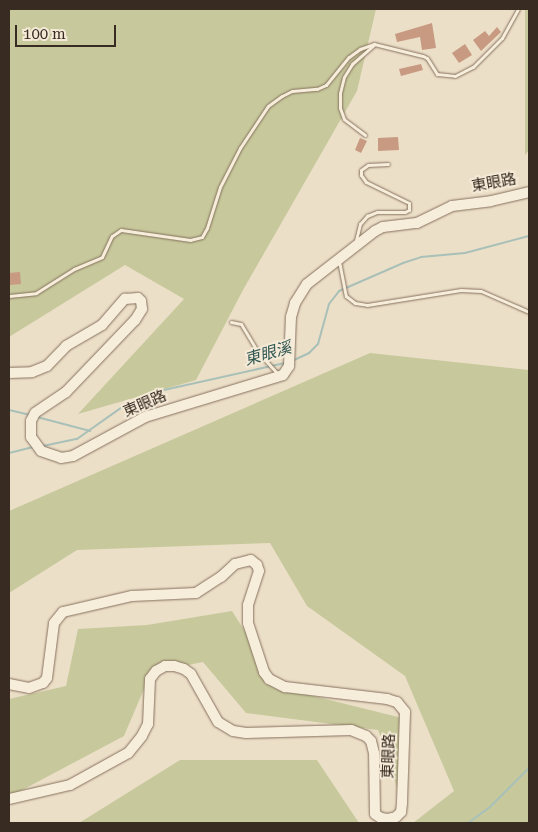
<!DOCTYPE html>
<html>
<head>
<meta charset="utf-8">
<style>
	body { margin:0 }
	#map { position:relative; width:538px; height:832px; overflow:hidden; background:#ecdfc8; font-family:"Roboto Serif","Noto Sans TC",serif }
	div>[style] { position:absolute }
	.green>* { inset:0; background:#c7c99c }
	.stream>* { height:2px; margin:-1px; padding:0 1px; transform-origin:1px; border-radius:1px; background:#a9c0b8 }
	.building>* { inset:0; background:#c79a81 }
	.roads { filter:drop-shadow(0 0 1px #86715e) drop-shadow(0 0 1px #86715e) }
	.lane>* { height:3px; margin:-1.5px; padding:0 1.5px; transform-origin:1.5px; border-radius:1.5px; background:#f7eddb }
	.secondary>* { height:10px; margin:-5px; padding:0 5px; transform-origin:5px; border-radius:5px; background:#f7eddb }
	span { translate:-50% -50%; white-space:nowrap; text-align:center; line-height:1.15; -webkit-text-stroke:4px #f4ead7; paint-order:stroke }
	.street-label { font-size:15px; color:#382b21 }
	.water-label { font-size:16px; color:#315752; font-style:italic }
	.frame { position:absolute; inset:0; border:10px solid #382b21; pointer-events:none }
	.scale { position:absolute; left:15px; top:25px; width:101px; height:22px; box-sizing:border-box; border:2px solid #382b21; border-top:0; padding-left:6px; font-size:15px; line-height:18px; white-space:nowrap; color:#382b21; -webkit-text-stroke:4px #f4ead7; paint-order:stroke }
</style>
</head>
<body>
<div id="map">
	<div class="green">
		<i style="clip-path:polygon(9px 9px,376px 9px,357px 91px,243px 290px,196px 380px,78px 414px,184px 299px,125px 265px,9px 337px)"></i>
		<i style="clip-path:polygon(525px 9px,529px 9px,529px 150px,525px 155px)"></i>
		<i style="clip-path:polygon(370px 353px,529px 370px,529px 823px,413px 823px,454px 791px,405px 676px,307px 606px,270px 543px,77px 550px,9px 593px,9px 511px)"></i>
		<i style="clip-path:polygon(232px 611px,253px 644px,265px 684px,406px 719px,401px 804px,389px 758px,378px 730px,246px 713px,203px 662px,158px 671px,147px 682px,124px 736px,9px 797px,9px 699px,66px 686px,78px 629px,147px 625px)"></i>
		<i style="clip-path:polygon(180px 760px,317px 760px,359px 823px,79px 823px)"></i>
	</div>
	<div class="stream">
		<i style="left:292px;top:361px;width:19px;rotate:-25deg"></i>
		<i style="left:309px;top:353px;width:13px;rotate:-45deg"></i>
		<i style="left:318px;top:344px;width:41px;rotate:-74.6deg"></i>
		<i style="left:329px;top:304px;width:16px;rotate:-52deg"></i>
		<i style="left:339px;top:291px;width:70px;rotate:-23.6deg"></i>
		<i style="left:403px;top:263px;width:19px;rotate:-18deg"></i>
		<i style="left:421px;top:257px;width:44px;rotate:-5.2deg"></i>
		<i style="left:465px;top:253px;width:66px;rotate:-14.9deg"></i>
		<i style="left:9px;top:410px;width:22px;rotate:13deg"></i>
		<i style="left:37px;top:417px;width:55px;rotate:14.8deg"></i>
		<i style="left:43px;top:446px;width:35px;rotate:-12deg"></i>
		<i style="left:77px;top:439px;width:59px;rotate:-35.3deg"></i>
		<i style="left:125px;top:405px;width:33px;rotate:-23deg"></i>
		<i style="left:155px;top:392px;width:133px;rotate:-12.6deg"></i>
		<i style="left:9px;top:453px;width:25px;rotate:-14deg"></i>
		<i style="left:468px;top:823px;width:27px;rotate:-36deg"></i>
		<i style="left:490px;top:807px;width:55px;rotate:-45deg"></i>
	</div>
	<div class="building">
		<i style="clip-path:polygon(432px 23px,436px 48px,422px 50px,420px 37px,397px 42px,395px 34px)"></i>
		<i style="clip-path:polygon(497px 27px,501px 32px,481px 51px,473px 40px,485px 31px,489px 36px)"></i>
		<i style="clip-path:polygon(465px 44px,472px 55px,459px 63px,452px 53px)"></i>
		<i style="clip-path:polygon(421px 64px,423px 70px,401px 76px,399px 69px)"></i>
		<i style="clip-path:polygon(398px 137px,399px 150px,378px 151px,378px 138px)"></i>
		<i style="clip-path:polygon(360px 138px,367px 141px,361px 153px,355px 150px)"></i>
		<i style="clip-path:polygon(20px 272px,21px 284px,9px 285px,9px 273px)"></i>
	</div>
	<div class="roads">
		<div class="lane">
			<i style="left:365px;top:135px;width:26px;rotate:-143deg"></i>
			<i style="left:344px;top:119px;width:12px;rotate:-110deg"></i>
			<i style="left:340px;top:108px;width:15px;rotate:-90deg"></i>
			<i style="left:340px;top:93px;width:16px;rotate:-76deg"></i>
			<i style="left:344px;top:77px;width:15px;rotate:-58deg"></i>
			<i style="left:352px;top:64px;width:29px;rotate:-41deg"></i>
			<i style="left:355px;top:244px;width:21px;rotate:-76deg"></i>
			<i style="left:360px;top:224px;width:11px;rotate:-49deg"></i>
			<i style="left:367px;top:216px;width:11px;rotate:-22deg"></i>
			<i style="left:377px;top:212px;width:28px"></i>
			<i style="left:405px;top:212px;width:4px;rotate:-27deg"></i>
			<i style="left:409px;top:210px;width:7px;rotate:-90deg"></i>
			<i style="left:409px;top:203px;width:48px;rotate:-154deg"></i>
			<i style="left:366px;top:182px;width:9px;rotate:-126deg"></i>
			<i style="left:361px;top:175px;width:5px;rotate:-90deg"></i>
			<i style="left:361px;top:170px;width:9px;rotate:-36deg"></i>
			<i style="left:368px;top:165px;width:20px;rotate:-3deg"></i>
			<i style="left:339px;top:261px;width:36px;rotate:79deg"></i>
			<i style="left:346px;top:296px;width:11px;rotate:38deg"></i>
			<i style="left:355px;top:303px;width:12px;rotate:9deg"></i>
			<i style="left:367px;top:305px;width:95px;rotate:-9.1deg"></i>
			<i style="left:461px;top:290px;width:20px;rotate:3deg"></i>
			<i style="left:481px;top:291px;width:52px;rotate:23.6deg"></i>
			<i style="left:9px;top:296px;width:27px;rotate:-6deg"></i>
			<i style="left:36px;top:293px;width:45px;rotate:-32.3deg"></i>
			<i style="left:74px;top:269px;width:30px;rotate:-23deg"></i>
			<i style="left:102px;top:257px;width:23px;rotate:-65deg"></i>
			<i style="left:112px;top:236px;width:11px;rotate:-34deg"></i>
			<i style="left:121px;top:230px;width:70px;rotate:8.2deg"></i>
			<i style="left:190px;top:240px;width:12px;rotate:-14deg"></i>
			<i style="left:202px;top:237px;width:10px;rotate:-61deg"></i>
			<i style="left:207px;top:228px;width:43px;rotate:-72.4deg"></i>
			<i style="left:220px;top:187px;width:44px;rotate:-62.9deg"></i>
			<i style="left:240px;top:148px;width:50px;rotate:-56.3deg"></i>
			<i style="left:268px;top:106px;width:17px;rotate:-36deg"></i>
			<i style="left:282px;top:96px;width:11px;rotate:-27deg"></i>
			<i style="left:292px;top:91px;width:25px;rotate:-5deg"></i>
			<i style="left:317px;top:89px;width:10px;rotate:-24deg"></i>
			<i style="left:326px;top:85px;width:36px;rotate:-51deg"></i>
			<i style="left:349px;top:57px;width:14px;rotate:-36deg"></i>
			<i style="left:360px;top:49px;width:15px;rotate:-20deg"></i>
			<i style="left:374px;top:44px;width:50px;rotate:13.8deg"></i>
			<i style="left:423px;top:56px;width:4px;rotate:27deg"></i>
			<i style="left:427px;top:58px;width:19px;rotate:58deg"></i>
			<i style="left:437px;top:74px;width:18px;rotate:6deg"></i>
			<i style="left:455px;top:76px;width:20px;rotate:-27deg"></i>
			<i style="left:473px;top:67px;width:41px;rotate:-45deg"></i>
			<i style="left:502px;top:38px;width:33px;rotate:-61deg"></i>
			<i style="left:231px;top:322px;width:10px;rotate:11deg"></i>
			<i style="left:241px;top:324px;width:33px;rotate:59deg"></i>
			<i style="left:258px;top:352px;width:30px;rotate:48deg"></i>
		</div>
		<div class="secondary">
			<i style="left:9px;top:373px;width:23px;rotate:-2deg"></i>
			<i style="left:32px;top:372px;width:16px;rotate:-22deg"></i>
			<i style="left:47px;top:366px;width:28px;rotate:-46deg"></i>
			<i style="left:66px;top:346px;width:42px;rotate:-30.3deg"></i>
			<i style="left:102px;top:325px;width:35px;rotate:-49deg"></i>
			<i style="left:125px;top:299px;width:13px;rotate:-4deg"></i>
			<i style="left:138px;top:298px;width:4px;rotate:45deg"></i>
			<i style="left:141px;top:301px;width:8px;rotate:83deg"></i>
			<i style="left:142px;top:309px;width:13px;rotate:122deg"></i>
			<i style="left:135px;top:320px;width:100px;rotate:133.8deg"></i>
			<i style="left:66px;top:392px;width:37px;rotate:146deg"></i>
			<i style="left:35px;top:413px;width:9px;rotate:117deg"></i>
			<i style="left:31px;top:421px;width:16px;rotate:90deg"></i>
			<i style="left:31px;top:437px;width:17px;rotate:54deg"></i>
			<i style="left:41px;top:451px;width:21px;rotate:19deg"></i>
			<i style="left:61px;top:458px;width:12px;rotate:-9deg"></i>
			<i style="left:73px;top:456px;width:82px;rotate:-28.4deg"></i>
			<i style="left:145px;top:417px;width:144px;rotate:-16.9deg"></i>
			<i style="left:283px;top:375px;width:11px;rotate:-56deg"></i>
			<i style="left:289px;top:366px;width:49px;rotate:-87.7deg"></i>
			<i style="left:291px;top:317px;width:15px;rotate:-74deg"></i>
			<i style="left:295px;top:303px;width:22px;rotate:-58deg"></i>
			<i style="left:307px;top:284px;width:86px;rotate:-37.9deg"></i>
			<i style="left:375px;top:231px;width:9px;rotate:-27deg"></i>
			<i style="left:383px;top:227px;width:34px;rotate:-7deg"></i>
			<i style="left:417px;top:223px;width:39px;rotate:-26deg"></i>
			<i style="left:452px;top:206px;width:39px;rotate:-7deg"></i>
			<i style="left:491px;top:201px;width:39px;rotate:-13deg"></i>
			<i style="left:9px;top:684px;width:20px;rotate:11deg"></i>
			<i style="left:29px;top:688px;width:15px;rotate:-20deg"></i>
			<i style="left:43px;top:683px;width:6px;rotate:-51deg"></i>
			<i style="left:47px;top:678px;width:55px;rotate:-82.7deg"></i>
			<i style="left:54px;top:623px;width:14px;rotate:-51deg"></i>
			<i style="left:63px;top:612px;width:71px;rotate:-13.1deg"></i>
			<i style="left:132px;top:596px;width:64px;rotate:-2.7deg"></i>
			<i style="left:196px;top:593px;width:30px;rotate:-33deg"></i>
			<i style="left:221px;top:577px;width:19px;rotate:-43deg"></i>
			<i style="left:235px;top:564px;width:16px;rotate:-14deg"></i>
			<i style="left:251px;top:560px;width:8px;rotate:40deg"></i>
			<i style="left:257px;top:565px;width:6px;rotate:72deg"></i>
			<i style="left:259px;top:571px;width:36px;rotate:108deg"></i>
			<i style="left:248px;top:605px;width:18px;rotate:90deg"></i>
			<i style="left:248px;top:623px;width:52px;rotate:71.9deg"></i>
			<i style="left:264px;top:672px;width:9px;rotate:54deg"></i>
			<i style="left:269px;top:679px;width:18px;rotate:27deg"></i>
			<i style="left:285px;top:687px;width:103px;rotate:6.7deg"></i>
			<i style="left:387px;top:699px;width:10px;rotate:17deg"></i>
			<i style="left:397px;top:702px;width:13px;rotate:51deg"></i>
			<i style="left:405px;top:712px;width:91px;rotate:91.9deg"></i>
			<i style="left:402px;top:803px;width:9px;rotate:96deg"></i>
			<i style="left:401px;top:812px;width:7px;rotate:135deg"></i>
			<i style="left:396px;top:817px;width:8px;rotate:166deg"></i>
			<i style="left:388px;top:819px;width:7px;rotate:-172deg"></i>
			<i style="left:381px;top:818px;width:7px;rotate:-146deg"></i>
			<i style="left:375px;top:814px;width:61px;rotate:-90.9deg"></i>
			<i style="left:374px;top:753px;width:12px;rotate:-104deg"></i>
			<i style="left:371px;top:741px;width:7px;rotate:-135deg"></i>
			<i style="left:366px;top:736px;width:16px;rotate:-158deg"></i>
			<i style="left:351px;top:730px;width:105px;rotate:178.4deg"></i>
			<i style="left:246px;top:733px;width:13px;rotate:-171deg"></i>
			<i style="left:233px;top:731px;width:17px;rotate:-149deg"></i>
			<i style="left:218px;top:722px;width:55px;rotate:-119.4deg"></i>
			<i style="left:191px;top:674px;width:9px;rotate:-144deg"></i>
			<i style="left:184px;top:669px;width:10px;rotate:-163deg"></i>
			<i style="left:174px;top:666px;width:9px;rotate:180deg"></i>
			<i style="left:165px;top:666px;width:10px;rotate:151deg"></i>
			<i style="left:156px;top:671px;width:10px;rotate:127deg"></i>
			<i style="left:150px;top:679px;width:45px;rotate:92.5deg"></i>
			<i style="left:148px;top:724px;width:13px;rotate:117deg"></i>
			<i style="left:142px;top:736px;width:22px;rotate:129deg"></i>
			<i style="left:128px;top:753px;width:66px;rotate:151.1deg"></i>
			<i style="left:70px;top:785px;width:63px;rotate:167.1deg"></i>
		</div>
	</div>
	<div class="street-label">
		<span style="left:494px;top:183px;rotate:-10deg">東眼路</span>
		<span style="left:145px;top:404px;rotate:-23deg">東眼路</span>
		<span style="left:389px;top:756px;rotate:-88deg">東眼路</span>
	</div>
	<div class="water-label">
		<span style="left:268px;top:354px;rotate:-16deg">東眼溪</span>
	</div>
	<div class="frame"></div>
	<div class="scale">100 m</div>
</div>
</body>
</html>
